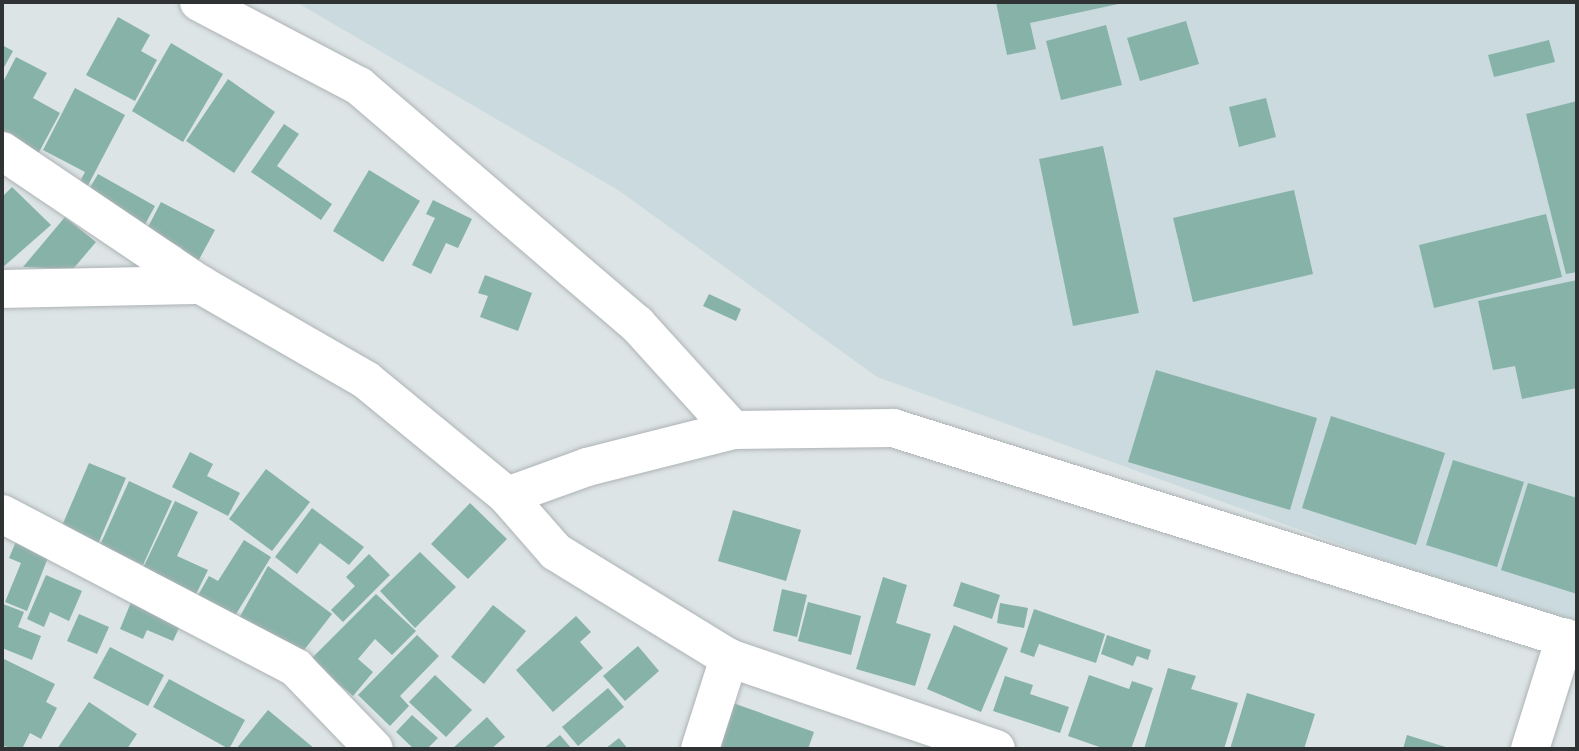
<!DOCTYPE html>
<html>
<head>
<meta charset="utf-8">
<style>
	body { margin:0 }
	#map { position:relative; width:1579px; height:751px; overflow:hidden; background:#dde4e5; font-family:"Space Grotesk",sans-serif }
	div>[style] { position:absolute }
	.built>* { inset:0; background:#cbdade }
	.building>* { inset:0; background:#86b2a8 }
	.roads { filter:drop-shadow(0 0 2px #adb3b5) drop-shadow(0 0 2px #adb3b5) }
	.street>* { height:38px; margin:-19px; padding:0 19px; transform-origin:19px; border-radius:19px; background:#fff }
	span { translate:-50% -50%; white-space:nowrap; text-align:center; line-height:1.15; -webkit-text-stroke:7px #fff; paint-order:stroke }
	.frame { position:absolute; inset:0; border:4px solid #303333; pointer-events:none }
</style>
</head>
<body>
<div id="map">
	<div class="built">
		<i style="clip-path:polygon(296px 2px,1577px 2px,1577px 630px,877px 377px,618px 190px)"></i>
	</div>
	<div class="building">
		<i style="clip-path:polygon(996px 2px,1123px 2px,1123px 3px,1030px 23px,1036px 49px,1007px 55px)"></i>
		<i style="clip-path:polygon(118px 17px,150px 35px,141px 51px,157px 60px,135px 101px,86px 75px)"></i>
		<i style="clip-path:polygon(1186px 21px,1199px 64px,1140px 81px,1127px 38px)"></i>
		<i style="clip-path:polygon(1106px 25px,1122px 85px,1061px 100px,1046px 41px)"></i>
		<i style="clip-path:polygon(1549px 40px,1555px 62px,1494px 77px,1488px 55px)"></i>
		<i style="clip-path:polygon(171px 43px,223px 74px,183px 142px,132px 111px)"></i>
		<i style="clip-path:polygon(2px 45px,13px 51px,2px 71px)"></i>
		<i style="clip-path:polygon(16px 57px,47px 73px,33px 98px,60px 113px,37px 156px,2px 137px,2px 84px)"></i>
		<i style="clip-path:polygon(228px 79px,275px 112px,234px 173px,186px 141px)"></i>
		<i style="clip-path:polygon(75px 88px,125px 115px,85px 191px,77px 187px,85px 172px,43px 150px)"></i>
		<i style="clip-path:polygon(1266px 98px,1276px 137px,1239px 147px,1229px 107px)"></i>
		<i style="clip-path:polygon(1577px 101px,1577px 272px,1566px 274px,1526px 114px)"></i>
		<i style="clip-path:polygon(284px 124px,299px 134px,277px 166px,332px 204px,321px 220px,251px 172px)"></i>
		<i style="clip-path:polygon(1103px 146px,1139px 313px,1073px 326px,1039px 159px)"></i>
		<i style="clip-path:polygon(369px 170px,420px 201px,383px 262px,333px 231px)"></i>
		<i style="clip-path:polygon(98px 174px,155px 206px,142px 230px,85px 196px)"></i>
		<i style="clip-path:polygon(12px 187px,51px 225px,2px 268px,2px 197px)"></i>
		<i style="clip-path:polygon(1294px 190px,1313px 274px,1193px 302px,1173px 218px)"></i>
		<i style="clip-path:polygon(433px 200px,472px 219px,458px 248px,446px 243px,431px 274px,412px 265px,435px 218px,426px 214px)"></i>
		<i style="clip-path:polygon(161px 202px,215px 230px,195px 267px,178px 257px,182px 248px,147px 229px)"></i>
		<i style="clip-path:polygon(1546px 214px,1562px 277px,1434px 308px,1419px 245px)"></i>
		<i style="clip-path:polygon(65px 217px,96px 242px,73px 269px,23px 267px)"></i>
		<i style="clip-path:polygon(485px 275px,532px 293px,518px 331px,480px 317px,488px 296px,478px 293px)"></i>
		<i style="clip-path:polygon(1577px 280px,1577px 388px,1522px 399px,1515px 366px,1493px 370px,1478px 301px)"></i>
		<i style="clip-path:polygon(709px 294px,741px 309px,736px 321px,703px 306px)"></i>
		<i style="clip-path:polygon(1156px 370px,1317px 418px,1290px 510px,1128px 462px)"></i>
		<i style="clip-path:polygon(1331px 416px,1445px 453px,1416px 545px,1302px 508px)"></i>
		<i style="clip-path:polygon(190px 452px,213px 464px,207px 476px,240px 493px,228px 516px,172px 487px)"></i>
		<i style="clip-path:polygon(1453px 460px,1524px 482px,1497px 567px,1426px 545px)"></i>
		<i style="clip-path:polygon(89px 463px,126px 478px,98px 544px,61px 528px)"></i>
		<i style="clip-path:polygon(266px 469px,310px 502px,272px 551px,229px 519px)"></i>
		<i style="clip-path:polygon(129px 481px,172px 501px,143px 565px,100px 545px)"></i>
		<i style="clip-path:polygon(1528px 483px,1577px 498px,1577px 594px,1501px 570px)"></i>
		<i style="clip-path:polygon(175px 501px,198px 512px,177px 556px,208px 570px,196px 594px,143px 568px)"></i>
		<i style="clip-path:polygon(470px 503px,507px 539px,468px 579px,431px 544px)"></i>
		<i style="clip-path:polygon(312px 508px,364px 547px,349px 565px,320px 543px,297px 574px,275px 557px)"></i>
		<i style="clip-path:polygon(733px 510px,801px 530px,786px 581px,718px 561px)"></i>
		<i style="clip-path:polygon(20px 532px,53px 545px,27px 611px,5px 602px,21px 563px,9px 558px)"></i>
		<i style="clip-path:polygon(244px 540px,271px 557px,233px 619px,197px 597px,209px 576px,218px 581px)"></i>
		<i style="clip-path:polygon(420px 552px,456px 587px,415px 628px,380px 591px)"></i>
		<i style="clip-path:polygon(369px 554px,390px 575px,343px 622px,331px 610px,355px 586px,346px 577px)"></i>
		<i style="clip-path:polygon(268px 566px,332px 614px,301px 654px,238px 620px)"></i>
		<i style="clip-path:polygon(46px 575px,82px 591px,69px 621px,50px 612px,44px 627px,27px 619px)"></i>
		<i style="clip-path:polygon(883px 577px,907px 585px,896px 623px,931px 634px,915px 686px,856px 669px)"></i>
		<i style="clip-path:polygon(961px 582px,1000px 595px,992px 619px,953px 606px)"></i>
		<i style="clip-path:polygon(782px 589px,807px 595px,797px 637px,773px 631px)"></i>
		<i style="clip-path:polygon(376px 594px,416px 631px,392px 655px,375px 639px,358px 659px,373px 672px,353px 696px,310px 660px)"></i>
		<i style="clip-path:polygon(134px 595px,184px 617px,173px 641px,147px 630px,143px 639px,120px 629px)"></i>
		<i style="clip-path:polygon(808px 602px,861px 616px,851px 655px,798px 641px)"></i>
		<i style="clip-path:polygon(1000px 603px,1028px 608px,1024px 628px,997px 623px)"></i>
		<i style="clip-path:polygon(3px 604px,24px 612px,18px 627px,41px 636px,32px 660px,2px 648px)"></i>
		<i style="clip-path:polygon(493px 605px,526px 631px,484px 684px,451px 657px)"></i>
		<i style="clip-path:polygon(1034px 609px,1105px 634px,1096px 663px,1039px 644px,1034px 657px,1020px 652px)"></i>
		<i style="clip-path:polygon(79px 614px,109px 627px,97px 654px,67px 641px)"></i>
		<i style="clip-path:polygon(576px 616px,591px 632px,580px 642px,603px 668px,553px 712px,516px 670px)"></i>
		<i style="clip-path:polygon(954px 625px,1008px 648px,981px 712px,927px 689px)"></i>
		<i style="clip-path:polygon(417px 635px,439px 656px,400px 696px,409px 706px,390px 726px,358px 695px)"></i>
		<i style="clip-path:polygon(1107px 635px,1151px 650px,1148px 660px,1137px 656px,1133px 666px,1101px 654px)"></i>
		<i style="clip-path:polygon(638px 646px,659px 671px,625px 701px,603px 676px)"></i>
		<i style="clip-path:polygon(110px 647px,164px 675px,148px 706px,93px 678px)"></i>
		<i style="clip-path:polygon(4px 659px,55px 684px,46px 702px,57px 708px,41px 739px,30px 733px,22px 749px,2px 746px)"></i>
		<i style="clip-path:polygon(1168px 668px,1196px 676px,1191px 689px,1238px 703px,1224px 749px,1144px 749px)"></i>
		<i style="clip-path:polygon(435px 675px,472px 710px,446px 737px,409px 702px)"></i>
		<i style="clip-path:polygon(1089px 675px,1129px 689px,1132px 681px,1153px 688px,1131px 749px,1105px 749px,1068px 736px)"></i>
		<i style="clip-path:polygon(1005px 676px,1033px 685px,1030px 694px,1069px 707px,1060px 733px,993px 711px)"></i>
		<i style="clip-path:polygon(169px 679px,245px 720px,229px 749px,153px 707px)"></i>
		<i style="clip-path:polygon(608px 688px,624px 707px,578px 746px,562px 727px)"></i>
		<i style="clip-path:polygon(1247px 693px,1315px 714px,1304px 749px,1230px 749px)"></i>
		<i style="clip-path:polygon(89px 702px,137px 734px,127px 749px,57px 749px)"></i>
		<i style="clip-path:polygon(733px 703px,814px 732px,808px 749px,717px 748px)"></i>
		<i style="clip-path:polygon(268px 710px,315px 749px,236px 749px)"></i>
		<i style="clip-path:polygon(412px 715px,438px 738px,427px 749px,414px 749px,396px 732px)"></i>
		<i style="clip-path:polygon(487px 717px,505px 737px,491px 749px,452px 749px)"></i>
		<i style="clip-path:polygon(560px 735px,572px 749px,543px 749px)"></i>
		<i style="clip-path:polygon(1407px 735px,1452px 749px,1403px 749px)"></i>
		<i style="clip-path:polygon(619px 738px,628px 749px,605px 749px)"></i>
	</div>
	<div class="roads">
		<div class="street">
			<i style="left:199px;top:2px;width:181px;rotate:27.7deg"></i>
			<i style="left:359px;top:86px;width:366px;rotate:40.6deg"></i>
			<i style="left:637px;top:324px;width:143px;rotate:47.8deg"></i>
			<i style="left:2px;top:151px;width:240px;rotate:34deg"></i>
			<i style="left:201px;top:285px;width:190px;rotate:29.9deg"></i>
			<i style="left:366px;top:380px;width:183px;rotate:39.4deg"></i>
			<i style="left:507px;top:496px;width:85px;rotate:-19.9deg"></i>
			<i style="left:587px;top:467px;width:151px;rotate:-14.2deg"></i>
			<i style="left:733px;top:430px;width:160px;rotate:-0.7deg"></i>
			<i style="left:893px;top:428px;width:717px;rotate:17.37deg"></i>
			<i style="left:2px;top:289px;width:199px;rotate:-1.2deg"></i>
			<i style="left:507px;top:496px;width:74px;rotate:48.8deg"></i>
			<i style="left:556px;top:552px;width:203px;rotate:31.5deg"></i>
			<i style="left:729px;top:658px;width:282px;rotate:18.8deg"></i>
			<i style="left:2px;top:514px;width:332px;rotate:27.6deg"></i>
			<i style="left:296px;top:668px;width:112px;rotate:46.1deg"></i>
			<i style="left:700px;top:749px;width:96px;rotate:-72.3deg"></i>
			<i style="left:1530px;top:749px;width:117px;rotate:-72.6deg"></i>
		</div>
	</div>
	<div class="frame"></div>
</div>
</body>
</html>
